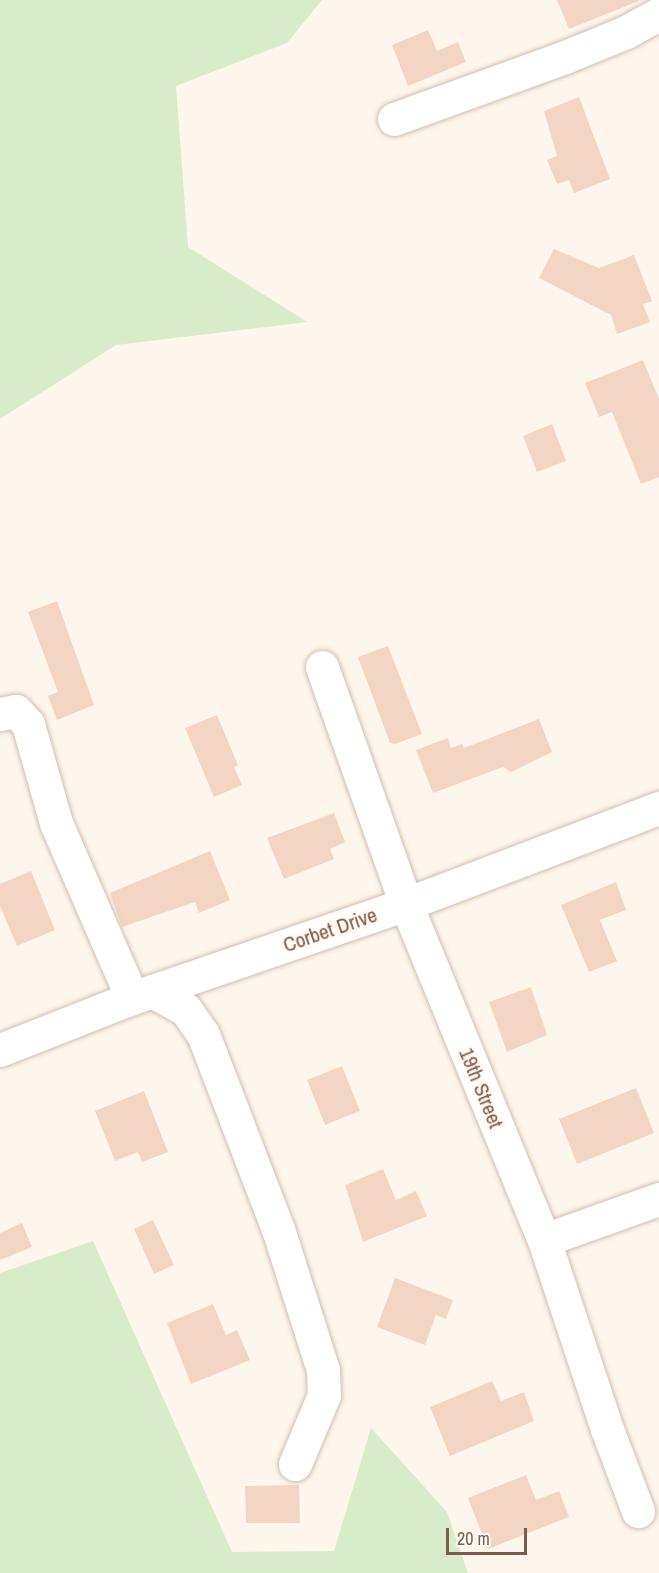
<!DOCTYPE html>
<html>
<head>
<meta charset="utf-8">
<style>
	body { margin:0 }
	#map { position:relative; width:659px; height:1573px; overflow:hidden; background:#fdf6ec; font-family:"Archivo Narrow",sans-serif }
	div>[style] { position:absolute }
	.green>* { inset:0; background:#d8ecc9 }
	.building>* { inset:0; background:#f3d5c3 }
	.roads { filter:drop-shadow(0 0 2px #d1beb0) drop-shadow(0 0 2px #d1beb0) }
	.minor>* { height:33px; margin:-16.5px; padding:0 16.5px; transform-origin:16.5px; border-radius:16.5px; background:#fff }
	span { translate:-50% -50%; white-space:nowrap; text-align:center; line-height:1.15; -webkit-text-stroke:6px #fffaf3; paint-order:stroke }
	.street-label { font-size:21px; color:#7a5c4d }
	.scale { position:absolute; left:446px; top:1528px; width:81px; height:27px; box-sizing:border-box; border:3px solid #7a5c4d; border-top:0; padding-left:8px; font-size:18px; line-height:21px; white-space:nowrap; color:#7a5c4d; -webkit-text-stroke:4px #fffaf3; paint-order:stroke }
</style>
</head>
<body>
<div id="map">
	<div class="green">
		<i style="clip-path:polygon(0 0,322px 0,287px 43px,176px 86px,188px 247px,307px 322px,116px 345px,0 419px)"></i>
		<i style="clip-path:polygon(93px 1241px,232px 1552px,334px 1551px,371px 1428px,447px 1512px,468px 1573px,0 1573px,0 1273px)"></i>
	</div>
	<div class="building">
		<i style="clip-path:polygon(557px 0,639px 0,639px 1px,569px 29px)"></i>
		<i style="clip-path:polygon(428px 30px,437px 51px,458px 42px,466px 62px,408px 86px,392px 45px)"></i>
		<i style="clip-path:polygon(579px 97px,610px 179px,574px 193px,569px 180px,557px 184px,547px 160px,557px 156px,544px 111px)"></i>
		<i style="clip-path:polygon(554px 249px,599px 268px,634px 255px,652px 301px,643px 304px,650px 322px,617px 334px,611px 315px,539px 278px)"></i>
		<i style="clip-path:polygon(643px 360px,659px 399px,659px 477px,641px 484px,612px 412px,599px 417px,585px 383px)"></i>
		<i style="clip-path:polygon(552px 424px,566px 461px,537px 472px,523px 436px)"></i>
		<i style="clip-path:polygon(57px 601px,94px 705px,57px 720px,48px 696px,58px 692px,28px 612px)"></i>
		<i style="clip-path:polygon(388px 646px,422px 734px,395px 744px,390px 743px,358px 657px)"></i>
		<i style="clip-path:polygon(217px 715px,238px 765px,234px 767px,242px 785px,214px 797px,185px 728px)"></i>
		<i style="clip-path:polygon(539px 719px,552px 752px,511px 772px,503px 767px,433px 793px,416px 750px,448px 738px,451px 748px,462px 744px,464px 748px)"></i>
		<i style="clip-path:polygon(334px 813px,345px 842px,330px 849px,334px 859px,284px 879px,267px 838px)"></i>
		<i style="clip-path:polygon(210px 851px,230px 900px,199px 913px,195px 902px,122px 927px,110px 893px)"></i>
		<i style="clip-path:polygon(31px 871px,55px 930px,17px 946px,0 906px,0 884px)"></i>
		<i style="clip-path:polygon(616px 882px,626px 910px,600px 920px,617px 961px,589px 972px,561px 905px)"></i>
		<i style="clip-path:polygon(531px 987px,547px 1035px,507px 1052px,489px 1002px)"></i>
		<i style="clip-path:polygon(342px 1066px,360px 1111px,325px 1125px,307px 1080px)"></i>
		<i style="clip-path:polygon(636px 1088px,654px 1133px,577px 1164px,559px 1119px)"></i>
		<i style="clip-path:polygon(144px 1091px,168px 1152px,142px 1162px,138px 1152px,115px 1161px,95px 1111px)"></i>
		<i style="clip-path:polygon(383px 1169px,396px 1200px,416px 1191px,427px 1216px,363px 1242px,345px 1185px)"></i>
		<i style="clip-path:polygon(153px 1220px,174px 1265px,154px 1274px,134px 1229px)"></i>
		<i style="clip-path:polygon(22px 1223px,32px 1247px,0 1260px,0 1233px)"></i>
		<i style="clip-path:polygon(395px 1278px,453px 1300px,446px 1319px,436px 1315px,425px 1345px,377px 1327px)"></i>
		<i style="clip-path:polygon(213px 1304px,226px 1335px,237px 1330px,250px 1360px,191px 1384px,167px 1323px)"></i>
		<i style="clip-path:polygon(492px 1381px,501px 1401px,524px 1392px,534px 1421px,450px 1456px,430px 1407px)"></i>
		<i style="clip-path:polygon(526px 1475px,536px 1500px,559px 1491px,569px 1517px,488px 1549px,468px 1498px)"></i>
		<i style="clip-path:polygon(299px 1485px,300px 1523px,246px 1523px,245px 1486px)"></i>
	</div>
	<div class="roads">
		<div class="minor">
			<i style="left:394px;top:119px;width:182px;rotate:-19.9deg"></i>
			<i style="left:565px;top:57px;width:66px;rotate:-22.3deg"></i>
			<i style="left:626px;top:32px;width:38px;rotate:-29deg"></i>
			<i style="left:322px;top:667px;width:251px;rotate:70.5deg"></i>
			<i style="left:406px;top:904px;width:363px;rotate:67.7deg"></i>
			<i style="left:544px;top:1240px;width:199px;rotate:71.6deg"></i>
			<i style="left:607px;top:1429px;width:88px;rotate:69.3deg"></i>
			<i style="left:0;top:714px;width:16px;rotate:-11deg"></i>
			<i style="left:16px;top:711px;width:18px;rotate:47deg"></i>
			<i style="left:28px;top:724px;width:103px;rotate:74.2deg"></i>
			<i style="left:56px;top:823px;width:191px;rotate:66.5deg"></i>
			<i style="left:152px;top:991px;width:39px;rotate:29deg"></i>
			<i style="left:186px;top:1010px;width:29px;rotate:55deg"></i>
			<i style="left:203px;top:1034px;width:209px;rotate:69deg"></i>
			<i style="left:278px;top:1229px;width:148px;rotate:72.3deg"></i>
			<i style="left:323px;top:1370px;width:25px;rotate:88deg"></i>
			<i style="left:324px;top:1395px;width:75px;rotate:112.8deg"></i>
			<i style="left:0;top:1050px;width:142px;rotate:-21.5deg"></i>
			<i style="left:132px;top:998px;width:290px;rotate:-18.9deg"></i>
			<i style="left:406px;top:904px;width:271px;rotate:-20.8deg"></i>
			<i style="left:544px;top:1240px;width:122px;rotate:-19.6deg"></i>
		</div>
	</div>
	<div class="street-label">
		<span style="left:330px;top:930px;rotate:-19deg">Corbet Drive</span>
		<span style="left:481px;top:1088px;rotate:68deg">19th Street</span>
	</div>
	<div class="scale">20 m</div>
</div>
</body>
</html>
